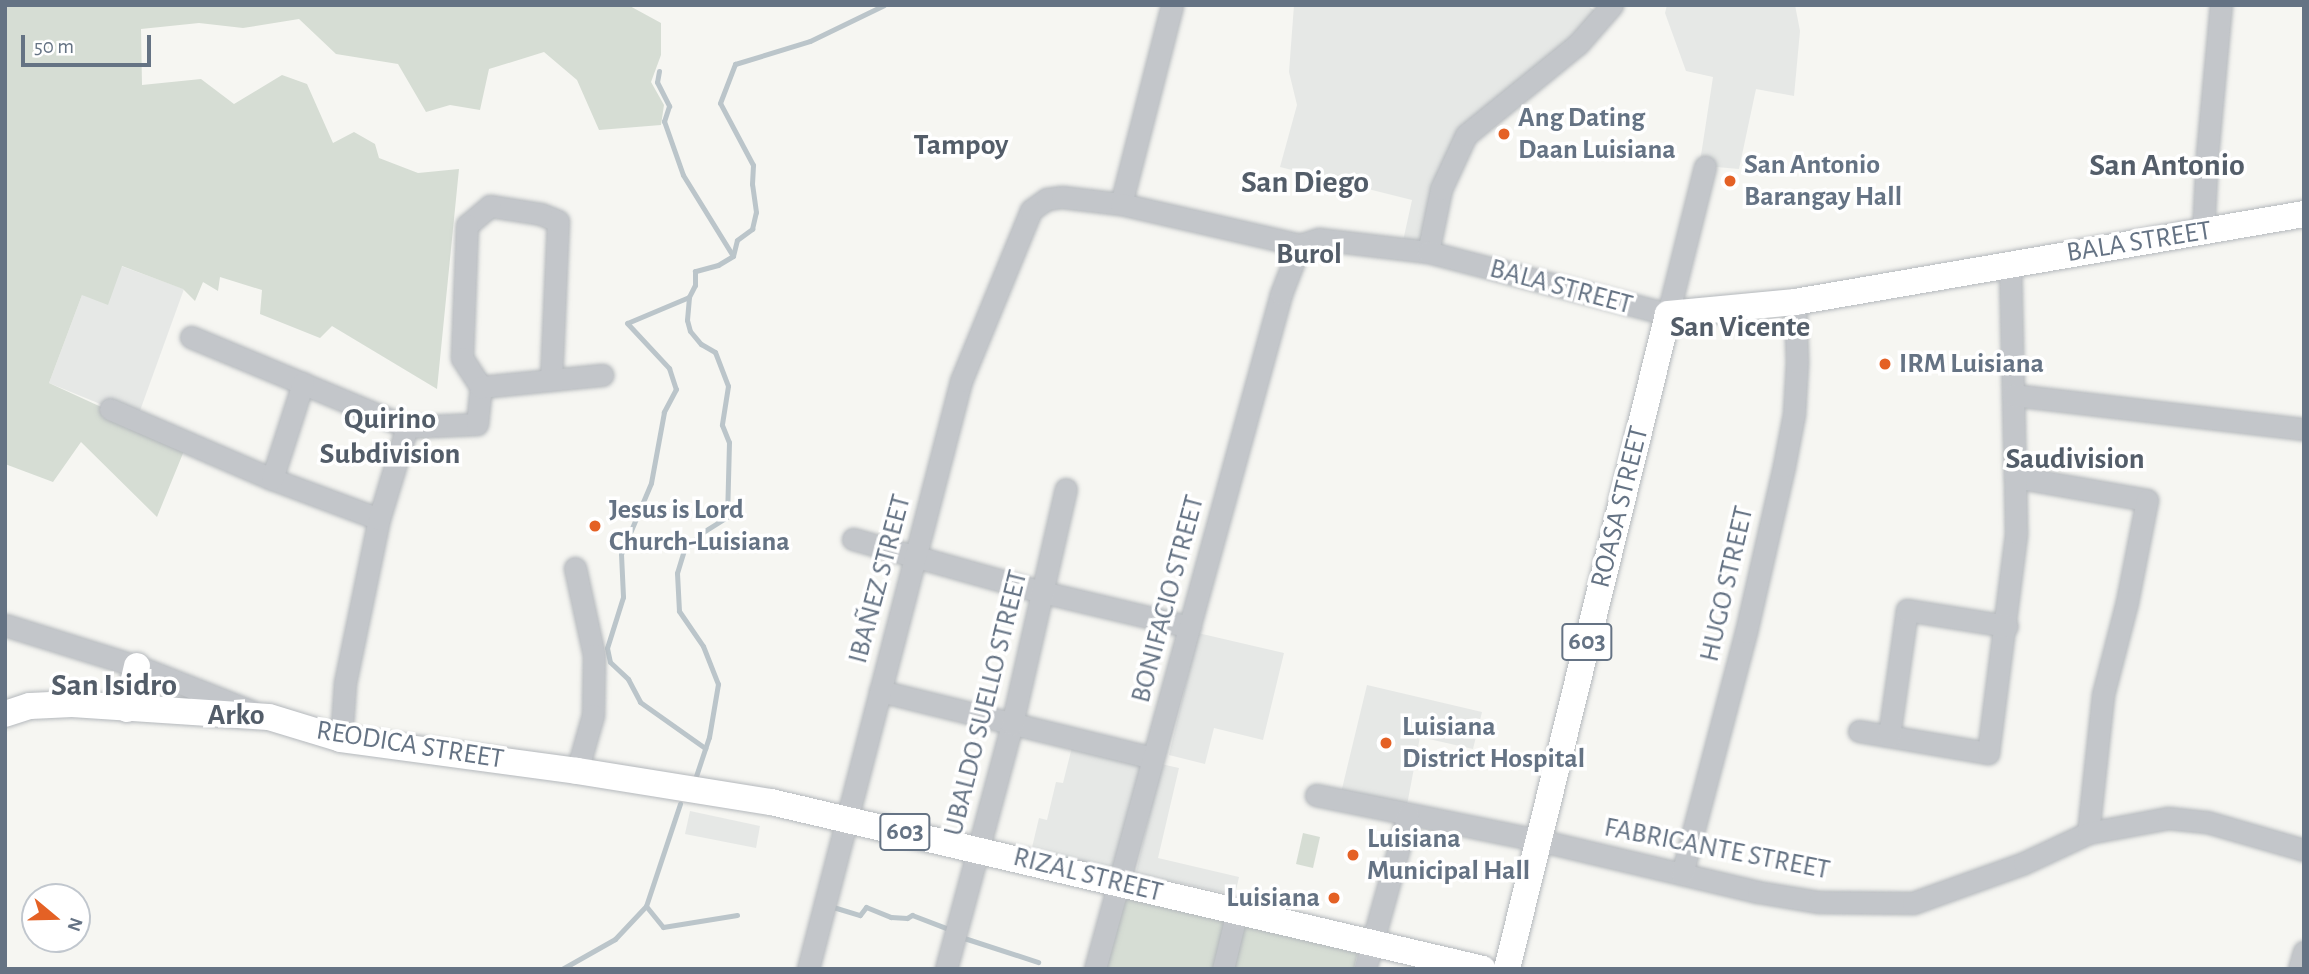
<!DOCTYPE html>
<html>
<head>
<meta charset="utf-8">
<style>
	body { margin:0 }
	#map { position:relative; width:2309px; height:974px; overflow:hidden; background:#f6f6f2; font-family:"Alegreya Sans",sans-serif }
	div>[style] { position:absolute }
	.built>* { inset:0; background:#e6e8e6 }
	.green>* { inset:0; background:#d6ddd4 }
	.stream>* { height:5px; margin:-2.5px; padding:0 2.5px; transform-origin:2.5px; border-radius:2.5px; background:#bbc5ca }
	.roads { filter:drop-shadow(0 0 2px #b4b8bc) drop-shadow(0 0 2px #b4b8bc) }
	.minor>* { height:21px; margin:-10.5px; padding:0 10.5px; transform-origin:10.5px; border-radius:10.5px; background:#c3c6ca }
	.major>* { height:26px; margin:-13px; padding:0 13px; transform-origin:13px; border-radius:13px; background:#fff }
	.dots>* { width:19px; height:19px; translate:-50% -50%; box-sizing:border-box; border:4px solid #fff; border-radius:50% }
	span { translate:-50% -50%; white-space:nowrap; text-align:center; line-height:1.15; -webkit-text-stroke:7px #fff; paint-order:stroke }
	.shield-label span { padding:2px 5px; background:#fff; border:2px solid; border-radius:5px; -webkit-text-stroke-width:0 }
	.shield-label { font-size:26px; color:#657384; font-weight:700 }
	.poi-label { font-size:28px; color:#657384; font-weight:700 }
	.left { translate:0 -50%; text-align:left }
	.right { translate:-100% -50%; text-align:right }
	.street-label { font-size:28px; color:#657384 }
	.neighbourhood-label { font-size:30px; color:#535d69; font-weight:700 }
	.quarter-label { font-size:32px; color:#535d69; font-weight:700 }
	.frame { position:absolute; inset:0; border:7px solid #657384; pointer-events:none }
	.north { position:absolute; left:21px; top:883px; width:70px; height:70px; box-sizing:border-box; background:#fff; border:2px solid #c1c7ce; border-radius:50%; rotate:109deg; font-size:19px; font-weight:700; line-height:28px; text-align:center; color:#657384 }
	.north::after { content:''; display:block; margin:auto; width:24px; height:32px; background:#e46125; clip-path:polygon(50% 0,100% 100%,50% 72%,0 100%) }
	.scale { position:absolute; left:21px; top:35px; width:130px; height:32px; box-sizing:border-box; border:4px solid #657384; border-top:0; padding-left:9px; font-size:21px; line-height:24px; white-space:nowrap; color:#657384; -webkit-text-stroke:5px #fff; paint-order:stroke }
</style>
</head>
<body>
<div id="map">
	<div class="built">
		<i style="clip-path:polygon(1294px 5px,1587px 5px,1599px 14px,1463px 130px,1427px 248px,1403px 241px,1412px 200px,1280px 167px,1297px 105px,1289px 72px)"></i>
		<i style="clip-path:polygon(1667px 5px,1795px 5px,1800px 31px,1794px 96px,1756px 89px,1739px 169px,1716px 167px,1700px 162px,1713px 77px,1686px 71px,1665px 13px)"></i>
		<i style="clip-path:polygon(121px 266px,184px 289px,137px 419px,49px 383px,82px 295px)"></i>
		<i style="clip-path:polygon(1198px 633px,1284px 653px,1263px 740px,1214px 728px,1205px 764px,1169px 755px)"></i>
		<i style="clip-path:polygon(1367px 685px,1482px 712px,1473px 749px,1420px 737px,1406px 810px,1340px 797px)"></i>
		<i style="clip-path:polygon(1073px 743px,1144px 760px,1116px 876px,1030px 856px,1039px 818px,1047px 820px,1056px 782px,1063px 783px)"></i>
		<i style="clip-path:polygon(1161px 764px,1179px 768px,1158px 858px,1239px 877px,1235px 895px,1136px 873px)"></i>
		<i style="clip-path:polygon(690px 811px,760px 826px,756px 848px,685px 834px)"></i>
	</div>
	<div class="green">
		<i style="clip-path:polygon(5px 5px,628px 5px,661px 23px,661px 55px,651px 82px,664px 105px,661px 125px,599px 130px,577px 80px,544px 52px,489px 69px,480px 110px,450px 105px,426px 112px,398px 64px,336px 54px,299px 19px,243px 28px,199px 23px,141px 29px,142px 85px,201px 79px,234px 104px,282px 75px,307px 84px,333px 143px,354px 132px,375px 144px,379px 158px,418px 173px,459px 169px,437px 389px,332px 326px,320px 338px,260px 314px,262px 290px,220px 277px,218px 291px,203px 282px,195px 301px,183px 289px,122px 266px,108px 305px,82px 295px,49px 383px,186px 446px,157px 517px,81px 442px,53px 482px,5px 464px)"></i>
		<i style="clip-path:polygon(1303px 833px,1320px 837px,1313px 868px,1296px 864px)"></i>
		<i style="clip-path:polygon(1124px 893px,1359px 947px,1354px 969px,1102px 969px)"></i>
	</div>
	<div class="stream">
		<i style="left:659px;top:71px;width:11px;rotate:100deg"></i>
		<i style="left:657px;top:82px;width:27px;rotate:63deg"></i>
		<i style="left:669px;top:106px;width:16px;rotate:108deg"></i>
		<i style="left:664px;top:121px;width:57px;rotate:70.6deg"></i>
		<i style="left:683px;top:175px;width:95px;rotate:58.3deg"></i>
		<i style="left:733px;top:256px;width:17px;rotate:149deg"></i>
		<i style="left:718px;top:265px;width:24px;rotate:165deg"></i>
		<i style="left:695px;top:271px;width:14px;rotate:90deg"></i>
		<i style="left:695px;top:285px;width:13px;rotate:117deg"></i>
		<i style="left:689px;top:297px;width:67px;rotate:157.2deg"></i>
		<i style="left:627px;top:323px;width:62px;rotate:47deg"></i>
		<i style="left:669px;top:368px;width:22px;rotate:72deg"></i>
		<i style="left:676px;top:389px;width:26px;rotate:118deg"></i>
		<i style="left:664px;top:412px;width:72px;rotate:100.4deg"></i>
		<i style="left:651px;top:483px;width:77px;rotate:112.9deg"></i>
		<i style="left:621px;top:554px;width:43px;rotate:87.3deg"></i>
		<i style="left:623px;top:597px;width:53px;rotate:107.4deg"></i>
		<i style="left:607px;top:648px;width:14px;rotate:78deg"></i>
		<i style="left:610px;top:662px;width:25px;rotate:43deg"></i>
		<i style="left:628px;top:679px;width:26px;rotate:62deg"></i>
		<i style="left:640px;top:702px;width:80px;rotate:35.3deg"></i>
		<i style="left:733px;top:256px;width:16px;rotate:-76deg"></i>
		<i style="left:737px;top:240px;width:19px;rotate:-36deg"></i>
		<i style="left:752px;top:229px;width:17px;rotate:-77deg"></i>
		<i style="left:756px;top:212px;width:28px;rotate:-98deg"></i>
		<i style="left:752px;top:184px;width:19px;rotate:-87deg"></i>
		<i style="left:753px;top:165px;width:70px;rotate:-118deg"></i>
		<i style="left:720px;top:103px;width:42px;rotate:-69deg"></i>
		<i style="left:735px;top:64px;width:78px;rotate:-17deg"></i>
		<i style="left:810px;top:41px;width:82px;rotate:-25.9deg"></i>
		<i style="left:689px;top:297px;width:23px;rotate:95deg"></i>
		<i style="left:687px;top:320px;width:11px;rotate:75deg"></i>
		<i style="left:690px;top:331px;width:17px;rotate:50deg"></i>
		<i style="left:701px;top:344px;width:16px;rotate:30deg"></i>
		<i style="left:715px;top:352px;width:36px;rotate:69deg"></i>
		<i style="left:728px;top:386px;width:39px;rotate:99deg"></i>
		<i style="left:722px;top:425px;width:18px;rotate:68deg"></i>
		<i style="left:729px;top:442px;width:75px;rotate:91.5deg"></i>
		<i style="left:727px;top:517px;width:28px;rotate:148deg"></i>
		<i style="left:703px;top:532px;width:26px;rotate:137deg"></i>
		<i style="left:684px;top:550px;width:24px;rotate:107deg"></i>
		<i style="left:677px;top:573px;width:38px;rotate:87deg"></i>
		<i style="left:679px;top:611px;width:42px;rotate:55.6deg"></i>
		<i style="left:703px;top:646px;width:41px;rotate:68.5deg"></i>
		<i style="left:718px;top:684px;width:54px;rotate:99.6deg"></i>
		<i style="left:709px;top:737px;width:47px;rotate:108.4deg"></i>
		<i style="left:646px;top:906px;width:27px;rotate:51deg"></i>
		<i style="left:663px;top:927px;width:75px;rotate:-9.2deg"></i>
		<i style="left:833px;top:907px;width:28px;rotate:17deg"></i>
		<i style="left:860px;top:915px;width:10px;rotate:-53deg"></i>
		<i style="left:866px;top:907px;width:27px;rotate:22deg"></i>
		<i style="left:891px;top:917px;width:16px;rotate:4deg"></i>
		<i style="left:907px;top:918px;width:6px;rotate:-31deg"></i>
		<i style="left:912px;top:915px;width:36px;rotate:21deg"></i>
		<i style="left:964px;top:938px;width:78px;rotate:18deg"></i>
		<i style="left:562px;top:969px;width:61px;rotate:-29.5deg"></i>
		<i style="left:615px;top:939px;width:45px;rotate:-46.8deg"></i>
		<i style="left:646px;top:906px;width:108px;rotate:-71.6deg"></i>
	</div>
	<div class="roads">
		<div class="minor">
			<i style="left:1121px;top:204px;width:205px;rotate:-75.6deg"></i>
			<i style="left:2203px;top:232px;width:77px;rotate:-87deg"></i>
			<i style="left:2207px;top:155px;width:151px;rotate:-84.7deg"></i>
			<i style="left:1428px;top:252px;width:64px;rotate:-78.3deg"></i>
			<i style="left:1441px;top:189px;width:60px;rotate:-65.2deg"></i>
			<i style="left:1466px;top:135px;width:144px;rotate:-39.1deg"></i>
			<i style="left:1578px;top:44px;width:52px;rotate:-48.9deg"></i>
			<i style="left:2010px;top:263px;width:214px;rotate:88.7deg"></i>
			<i style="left:2015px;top:477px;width:134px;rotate:9.9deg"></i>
			<i style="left:2147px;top:500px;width:104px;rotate:101.1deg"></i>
			<i style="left:2127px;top:602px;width:96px;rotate:104.5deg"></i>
			<i style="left:2103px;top:695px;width:139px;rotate:96.2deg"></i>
			<i style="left:191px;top:337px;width:234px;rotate:22.6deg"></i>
			<i style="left:407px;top:427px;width:70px;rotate:-2.5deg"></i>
			<i style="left:477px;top:424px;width:37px;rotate:-84deg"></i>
			<i style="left:551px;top:380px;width:159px;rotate:-87.5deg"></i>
			<i style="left:558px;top:221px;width:18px;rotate:-158deg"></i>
			<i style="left:541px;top:214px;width:52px;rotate:-171.1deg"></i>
			<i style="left:490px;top:206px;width:30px;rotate:140deg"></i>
			<i style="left:467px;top:225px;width:133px;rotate:92.2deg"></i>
			<i style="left:462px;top:358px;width:35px;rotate:57deg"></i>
			<i style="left:481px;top:387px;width:122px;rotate:-5.7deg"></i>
			<i style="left:2013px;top:395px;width:293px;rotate:6.7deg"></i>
			<i style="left:110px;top:409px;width:176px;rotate:23.4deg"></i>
			<i style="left:272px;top:479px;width:114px;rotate:20.5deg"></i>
			<i style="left:272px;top:479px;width:101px;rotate:-72.1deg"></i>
			<i style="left:853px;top:539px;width:196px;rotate:15.7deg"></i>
			<i style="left:1042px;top:592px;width:152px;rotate:13.3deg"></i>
			<i style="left:575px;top:568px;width:89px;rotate:77.7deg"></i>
			<i style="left:594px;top:655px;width:60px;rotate:91deg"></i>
			<i style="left:593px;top:715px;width:58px;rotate:105.9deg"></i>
			<i style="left:5px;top:625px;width:138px;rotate:17.3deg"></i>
			<i style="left:137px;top:666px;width:126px;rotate:21.5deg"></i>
			<i style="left:880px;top:691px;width:280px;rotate:13.8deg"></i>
			<i style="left:1859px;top:731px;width:131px;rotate:9.7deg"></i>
			<i style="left:1988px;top:753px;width:222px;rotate:-82.7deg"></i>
			<i style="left:2016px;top:533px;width:56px;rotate:-91deg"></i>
			<i style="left:1889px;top:736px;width:127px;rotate:-81.9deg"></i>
			<i style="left:1907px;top:610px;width:101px;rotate:9.1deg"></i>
			<i style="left:341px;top:739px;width:56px;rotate:-85.9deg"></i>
			<i style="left:345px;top:683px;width:167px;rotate:-78.3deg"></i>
			<i style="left:379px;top:519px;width:96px;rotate:-73.1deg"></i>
			<i style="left:1316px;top:795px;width:227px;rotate:11.5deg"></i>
			<i style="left:1538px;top:840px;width:226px;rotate:13.3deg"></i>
			<i style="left:1758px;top:892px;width:62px;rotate:9.3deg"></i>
			<i style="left:1819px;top:902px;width:94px;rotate:0.6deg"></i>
			<i style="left:1913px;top:903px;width:118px;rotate:-19.8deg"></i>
			<i style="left:2024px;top:863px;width:71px;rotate:-25.1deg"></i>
			<i style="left:2088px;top:833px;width:81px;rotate:-10.6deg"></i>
			<i style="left:2168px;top:818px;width:39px;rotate:6deg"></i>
			<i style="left:2207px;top:822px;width:101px;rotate:16.1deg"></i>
			<i style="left:1682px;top:874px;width:250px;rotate:-75.2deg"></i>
			<i style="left:1746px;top:632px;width:170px;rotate:-77.1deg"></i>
			<i style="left:1784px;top:466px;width:53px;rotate:-79.1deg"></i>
			<i style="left:1794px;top:414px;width:52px;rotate:-86.7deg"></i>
			<i style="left:1797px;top:362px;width:60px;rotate:-91.9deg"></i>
			<i style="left:808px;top:969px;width:608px;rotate:-75.41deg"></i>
			<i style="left:961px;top:381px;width:185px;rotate:-67.7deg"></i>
			<i style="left:1031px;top:210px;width:19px;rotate:-35deg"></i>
			<i style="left:1047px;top:199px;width:15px;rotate:-8deg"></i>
			<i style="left:1062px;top:197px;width:59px;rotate:6.8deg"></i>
			<i style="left:1121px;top:204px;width:184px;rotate:12.9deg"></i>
			<i style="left:1300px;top:245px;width:20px;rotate:-18deg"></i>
			<i style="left:1319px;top:239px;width:110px;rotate:6.8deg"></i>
			<i style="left:1428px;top:252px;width:248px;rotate:14.5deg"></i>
			<i style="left:1668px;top:314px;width:152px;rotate:-75.9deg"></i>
			<i style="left:946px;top:969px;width:254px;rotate:-74.9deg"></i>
			<i style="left:1012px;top:724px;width:241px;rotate:-77.1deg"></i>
			<i style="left:1095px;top:969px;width:700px;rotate:-74.59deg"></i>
			<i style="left:1281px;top:294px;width:53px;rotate:-68.8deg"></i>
			<i style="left:1223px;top:969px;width:60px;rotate:-76.4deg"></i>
			<i style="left:1365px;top:969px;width:160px;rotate:-74.4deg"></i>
			<i style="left:2299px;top:969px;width:18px;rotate:-74deg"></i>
		</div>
		<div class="major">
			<i style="left:127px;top:709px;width:44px;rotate:-76.9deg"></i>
			<i style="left:5px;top:714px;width:26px;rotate:-18deg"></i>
			<i style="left:30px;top:706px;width:42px;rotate:-2.7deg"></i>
			<i style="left:72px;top:704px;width:197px;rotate:3.8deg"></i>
			<i style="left:269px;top:717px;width:75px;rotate:17deg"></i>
			<i style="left:341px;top:739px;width:238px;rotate:7.7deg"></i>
			<i style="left:577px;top:771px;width:196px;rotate:9.1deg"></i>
			<i style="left:771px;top:802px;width:731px;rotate:13.2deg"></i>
			<i style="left:1507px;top:969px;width:674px;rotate:-76.19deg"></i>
			<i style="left:1668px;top:314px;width:128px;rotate:-5.4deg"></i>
			<i style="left:1795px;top:302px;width:517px;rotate:-9.81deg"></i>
		</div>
	</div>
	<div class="dots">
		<i style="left:1504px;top:134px;background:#e46125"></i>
		<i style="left:1730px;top:181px;background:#e46125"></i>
		<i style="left:1885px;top:364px;background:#e46125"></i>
		<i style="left:595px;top:526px;background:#e46125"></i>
		<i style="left:1386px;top:743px;background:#e46125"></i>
		<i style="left:1353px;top:855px;background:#e46125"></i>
		<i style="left:1334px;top:898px;background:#e46125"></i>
	</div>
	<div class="shield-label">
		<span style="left:1587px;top:642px">603</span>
		<span style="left:905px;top:832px">603</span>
	</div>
	<div class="poi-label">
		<span class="left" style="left:1518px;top:134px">Ang Dating<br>Daan Luisiana</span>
		<span class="left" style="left:1744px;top:181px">San Antonio<br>Barangay Hall</span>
		<span class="left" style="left:1899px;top:364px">IRM Luisiana</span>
		<span class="left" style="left:609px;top:526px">Jesus is Lord<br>Church-Luisiana</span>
		<span class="left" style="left:1402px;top:743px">Luisiana<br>District Hospital</span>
		<span class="left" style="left:1367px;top:855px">Luisiana<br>Municipal Hall</span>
		<span class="right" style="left:1320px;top:898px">Luisiana</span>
	</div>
	<div class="street-label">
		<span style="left:2139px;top:242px;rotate:-9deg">BALA STREET</span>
		<span style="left:1561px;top:287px;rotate:15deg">BALA STREET</span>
		<span style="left:1620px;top:507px;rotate:-76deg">ROASA STREET</span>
		<span style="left:880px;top:579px;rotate:-75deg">IBAÑEZ STREET</span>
		<span style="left:1727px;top:584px;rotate:-77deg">HUGO STREET</span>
		<span style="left:1168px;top:599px;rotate:-75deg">BONIFACIO STREET</span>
		<span style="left:986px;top:703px;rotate:-76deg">UBALDO SUELLO STREET</span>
		<span style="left:410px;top:745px;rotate:9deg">REODICA STREET</span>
		<span style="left:1717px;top:849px;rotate:11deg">FABRICANTE STREET</span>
		<span style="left:1088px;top:875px;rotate:14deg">RIZAL STREET</span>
	</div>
	<div class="neighbourhood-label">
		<span style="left:961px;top:145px">Tampoy</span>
		<span style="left:1309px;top:254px">Burol</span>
		<span style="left:1740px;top:327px">San Vicente</span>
		<span style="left:390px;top:436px">Quirino<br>Subdivision</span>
		<span style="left:2075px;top:459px">Saudivision</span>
		<span style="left:236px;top:715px">Arko</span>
	</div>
	<div class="quarter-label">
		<span style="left:2167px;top:165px">San Antonio</span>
		<span style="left:1305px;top:182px">San Diego</span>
		<span style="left:114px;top:685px">San Isidro</span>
	</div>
	<div class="frame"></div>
	<div class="north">N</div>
	<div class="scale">50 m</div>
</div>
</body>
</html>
